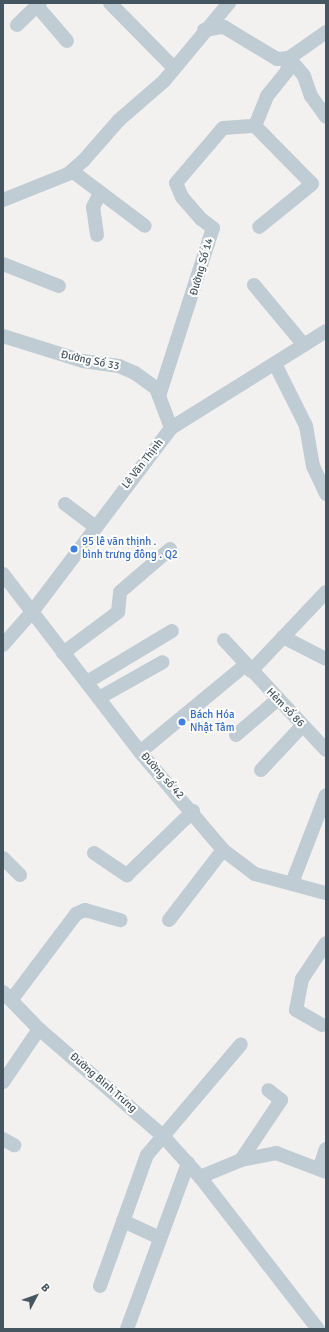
<!DOCTYPE html>
<html>
<head>
<meta charset="utf-8">
<style>
	body { margin:0 }
	#map { position:relative; width:329px; height:1332px; overflow:hidden; background:#f3f0f0; font-family:Signika,sans-serif }
	div>[style] { position:absolute }
	.minor>* { height:14px; margin:-7px; padding:0 7px; transform-origin:7px; border-radius:7px; background:#bfccd3 }
	.dots>* { width:11px; height:11px; translate:-50% -50%; box-sizing:border-box; border:2px solid #fff; border-radius:50% }
	span { translate:-50% -50%; white-space:nowrap; text-align:center; line-height:1.15; -webkit-text-stroke:4px #fff; paint-order:stroke }
	.street-label { font-size:11px; color:#465660 }
	.shop-label { font-size:11px; color:#366cbe }
	.left { translate:0 -50%; text-align:left }
	.frame { position:absolute; inset:0; border:4px solid #465660; pointer-events:none }
	.north { position:absolute; left:16px; top:1276px; width:40px; height:40px; -webkit-text-stroke:3px #fff; paint-order:stroke; rotate:49deg; font-size:11px; font-weight:700; line-height:16px; text-align:center; color:#465660 }
	.north::after { content:''; display:block; margin:auto; width:14px; height:18px; background:#465660; clip-path:polygon(50% 0,100% 100%,50% 72%,0 100%) }
</style>
</head>
<body>
<div id="map">
	<div class="minor">
		<i style="left:110px;top:3px;width:91px;rotate:45.4deg"></i>
		<i style="left:37px;top:6px;width:46px;rotate:49.4deg"></i>
		<i style="left:17px;top:25px;width:32px;rotate:-44deg"></i>
		<i style="left:204px;top:30px;width:20px;rotate:-9deg"></i>
		<i style="left:224px;top:27px;width:62px;rotate:31.1deg"></i>
		<i style="left:277px;top:59px;width:12px;rotate:-5deg"></i>
		<i style="left:289px;top:58px;width:23px;rotate:50deg"></i>
		<i style="left:304px;top:76px;width:21px;rotate:71deg"></i>
		<i style="left:311px;top:96px;width:26px;rotate:54deg"></i>
		<i style="left:255px;top:126px;width:81px;rotate:45.5deg"></i>
		<i style="left:312px;top:184px;width:68px;rotate:140.9deg"></i>
		<i style="left:72px;top:171px;width:91px;rotate:37deg"></i>
		<i style="left:3px;top:200px;width:70px;rotate:-21.8deg"></i>
		<i style="left:68px;top:174px;width:21px;rotate:-41deg"></i>
		<i style="left:84px;top:160px;width:53px;rotate:-48.8deg"></i>
		<i style="left:119px;top:120px;width:60px;rotate:-40.9deg"></i>
		<i style="left:164px;top:81px;width:102px;rotate:-50.2deg"></i>
		<i style="left:97px;top:235px;width:28px;rotate:-98deg"></i>
		<i style="left:93px;top:207px;width:16px;rotate:-63deg"></i>
		<i style="left:3px;top:264px;width:60px;rotate:21.4deg"></i>
		<i style="left:254px;top:285px;width:78px;rotate:50.2deg"></i>
		<i style="left:3px;top:336px;width:84px;rotate:17.4deg"></i>
		<i style="left:83px;top:361px;width:36px;rotate:8deg"></i>
		<i style="left:119px;top:366px;width:17px;rotate:24deg"></i>
		<i style="left:135px;top:373px;width:26px;rotate:36deg"></i>
		<i style="left:156px;top:388px;width:43px;rotate:69.4deg"></i>
		<i style="left:275px;top:364px;width:69px;rotate:63.4deg"></i>
		<i style="left:306px;top:426px;width:41px;rotate:80.1deg"></i>
		<i style="left:313px;top:466px;width:31px;rotate:65deg"></i>
		<i style="left:159px;top:396px;width:176px;rotate:-72.2deg"></i>
		<i style="left:213px;top:228px;width:15px;rotate:-143deg"></i>
		<i style="left:201px;top:219px;width:29px;rotate:-131deg"></i>
		<i style="left:182px;top:197px;width:15px;rotate:-113deg"></i>
		<i style="left:176px;top:183px;width:72px;rotate:-49.5deg"></i>
		<i style="left:223px;top:128px;width:32px;rotate:-4deg"></i>
		<i style="left:255px;top:126px;width:32px;rotate:-68deg"></i>
		<i style="left:267px;top:96px;width:32px;rotate:-51deg"></i>
		<i style="left:287px;top:71px;width:13px;rotate:-81deg"></i>
		<i style="left:289px;top:58px;width:45px;rotate:-35.1deg"></i>
		<i style="left:65px;top:504px;width:36px;rotate:37deg"></i>
		<i style="left:3px;top:574px;width:225px;rotate:52.4deg"></i>
		<i style="left:140px;top:752px;width:128px;rotate:49.7deg"></i>
		<i style="left:223px;top:850px;width:40px;rotate:37deg"></i>
		<i style="left:255px;top:874px;width:73px;rotate:15deg"></i>
		<i style="left:283px;top:637px;width:48px;rotate:27.1deg"></i>
		<i style="left:224px;top:640px;width:150px;rotate:47.2deg"></i>
		<i style="left:3px;top:645px;width:44px;rotate:-48.7deg"></i>
		<i style="left:32px;top:612px;width:231px;rotate:-52.9deg"></i>
		<i style="left:171px;top:428px;width:183px;rotate:-32deg"></i>
		<i style="left:63px;top:653px;width:69px;rotate:-36.7deg"></i>
		<i style="left:118px;top:612px;width:20px;rotate:-84deg"></i>
		<i style="left:120px;top:592px;width:66px;rotate:-40.7deg"></i>
		<i style="left:251px;top:671px;width:109px;rotate:-46.5deg"></i>
		<i style="left:87px;top:682px;width:99px;rotate:-31deg"></i>
		<i style="left:99px;top:698px;width:73px;rotate:-29.4deg"></i>
		<i style="left:236px;top:735px;width:54px;rotate:-40.5deg"></i>
		<i style="left:140px;top:752px;width:136px;rotate:-39.6deg"></i>
		<i style="left:261px;top:770px;width:60px;rotate:-47deg"></i>
		<i style="left:94px;top:853px;width:40px;rotate:34deg"></i>
		<i style="left:127px;top:875px;width:92px;rotate:-44.1deg"></i>
		<i style="left:3px;top:858px;width:24px;rotate:45deg"></i>
		<i style="left:292px;top:883px;width:94px;rotate:-68.9deg"></i>
		<i style="left:169px;top:920px;width:88px;rotate:-52.4deg"></i>
		<i style="left:3px;top:992px;width:52px;rotate:45.8deg"></i>
		<i style="left:39px;top:1029px;width:162px;rotate:40.8deg"></i>
		<i style="left:162px;top:1135px;width:57px;rotate:47.9deg"></i>
		<i style="left:200px;top:1177px;width:192px;rotate:52.2deg"></i>
		<i style="left:12px;top:999px;width:106px;rotate:-53deg"></i>
		<i style="left:76px;top:914px;width:10px;rotate:-24deg"></i>
		<i style="left:85px;top:910px;width:37px;rotate:16deg"></i>
		<i style="left:322px;top:1025px;width:30px;rotate:-150deg"></i>
		<i style="left:296px;top:1010px;width:32px;rotate:-79deg"></i>
		<i style="left:302px;top:979px;width:43px;rotate:-56.3deg"></i>
		<i style="left:3px;top:1082px;width:64px;rotate:-55.8deg"></i>
		<i style="left:3px;top:1139px;width:13px;rotate:29deg"></i>
		<i style="left:241px;top:1160px;width:72px;rotate:-56.3deg"></i>
		<i style="left:281px;top:1100px;width:16px;rotate:-142deg"></i>
		<i style="left:319px;top:1169px;width:21px;rotate:-71deg"></i>
		<i style="left:200px;top:1177px;width:44px;rotate:-22.5deg"></i>
		<i style="left:241px;top:1160px;width:36px;rotate:-11deg"></i>
		<i style="left:276px;top:1153px;width:53px;rotate:20.8deg"></i>
		<i style="left:123px;top:1221px;width:41px;rotate:24.7deg"></i>
		<i style="left:100px;top:1286px;width:139px;rotate:-70.3deg"></i>
		<i style="left:147px;top:1155px;width:145px;rotate:-49.7deg"></i>
		<i style="left:127px;top:1329px;width:177px;rotate:-69.8deg"></i>
	</div>
	<div class="dots">
		<i style="left:74px;top:549px;background:#3f7fe0"></i>
		<i style="left:182px;top:722px;background:#3f7fe0"></i>
	</div>
	<div class="street-label">
		<span style="left:202px;top:267px;rotate:-74deg">Đường Số 14</span>
		<span style="left:90px;top:361px;rotate:12deg">Đường Số 33</span>
		<span style="left:143px;top:464px;rotate:-52deg">Lê Văn Thịnh</span>
		<span style="left:285px;top:708px;rotate:46deg">Hẻm số 86</span>
		<span style="left:162px;top:776px;rotate:48deg">Đường số 42</span>
		<span style="left:103px;top:1083px;rotate:41deg">Đường Bình Trưng</span>
	</div>
	<div class="shop-label">
		<span class="left" style="left:82px;top:549px">95 lê văn thịnh .<br>bình trưng đông . Q2</span>
		<span class="left" style="left:190px;top:722px">Bách Hóa<br>Nhật Tâm</span>
	</div>
	<div class="frame"></div>
	<div class="north">B</div>
</div>
</body>
</html>
